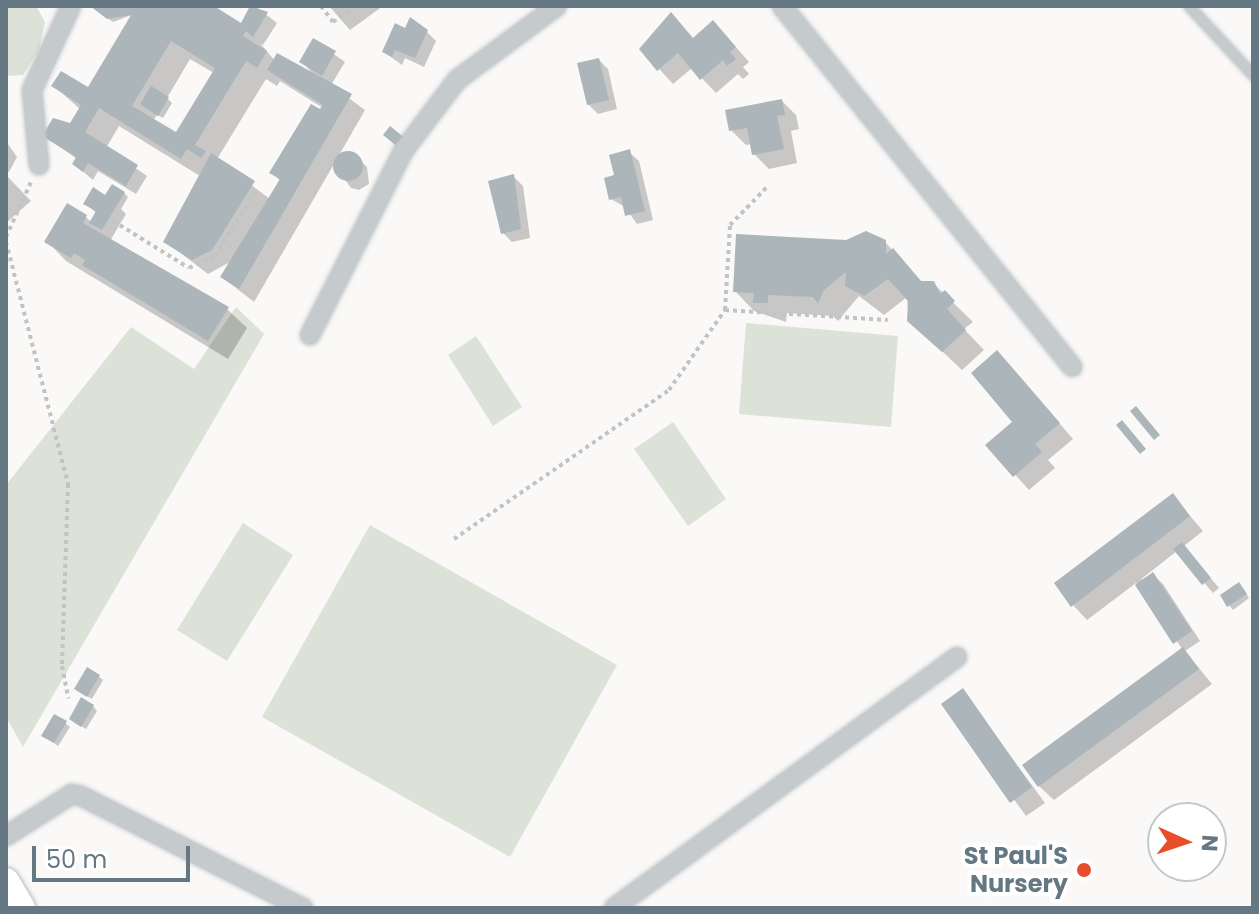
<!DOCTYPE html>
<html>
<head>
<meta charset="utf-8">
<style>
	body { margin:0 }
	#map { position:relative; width:1259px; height:914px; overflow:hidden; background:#faf9f7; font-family:Poppins,sans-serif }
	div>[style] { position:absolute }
	.green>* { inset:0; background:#dce2d8 }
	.shadow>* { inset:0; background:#0003 }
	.building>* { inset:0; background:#abb5ba }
	.round { border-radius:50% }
	.path>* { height:4px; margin-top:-2px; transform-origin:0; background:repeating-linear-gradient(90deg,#c1c3c5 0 4px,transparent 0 8px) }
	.roads { filter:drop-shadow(0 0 2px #b9bfc3) drop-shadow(0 0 2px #b9bfc3) }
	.lane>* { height:9px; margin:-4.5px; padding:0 4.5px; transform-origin:4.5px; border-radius:4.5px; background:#c5cacd }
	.street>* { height:18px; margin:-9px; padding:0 9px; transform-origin:9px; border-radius:9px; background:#c5cacd }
	.secondary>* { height:26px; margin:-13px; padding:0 13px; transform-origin:13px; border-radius:13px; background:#fff }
	.dots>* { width:22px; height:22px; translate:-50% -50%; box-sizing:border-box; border:4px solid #fff; border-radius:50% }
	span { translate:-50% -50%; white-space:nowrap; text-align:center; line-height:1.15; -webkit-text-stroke:8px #fff; paint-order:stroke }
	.poi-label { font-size:24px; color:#647783; font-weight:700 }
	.right { translate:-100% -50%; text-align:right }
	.frame { position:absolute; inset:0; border:8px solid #647783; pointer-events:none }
	.north { position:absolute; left:1147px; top:802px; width:80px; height:80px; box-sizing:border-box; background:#fff; border:2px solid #c1c9cd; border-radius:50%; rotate:93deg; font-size:22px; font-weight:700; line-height:32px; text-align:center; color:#647783 }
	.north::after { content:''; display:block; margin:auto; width:28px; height:36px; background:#e74e29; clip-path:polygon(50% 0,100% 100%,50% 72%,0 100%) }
	.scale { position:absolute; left:32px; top:846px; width:158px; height:36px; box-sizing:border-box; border:4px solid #647783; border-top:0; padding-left:10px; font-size:24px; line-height:28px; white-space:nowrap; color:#647783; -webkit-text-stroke:6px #fff; paint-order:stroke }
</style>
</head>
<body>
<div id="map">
	<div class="green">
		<i style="clip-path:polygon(6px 6px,36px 6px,45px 22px,39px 50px,23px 75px,6px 76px)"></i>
		<i style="clip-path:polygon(236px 307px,264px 334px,23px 747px,6px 717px,6px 485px,131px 327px,194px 369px)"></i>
		<i style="clip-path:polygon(746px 323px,898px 336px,891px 427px,739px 414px)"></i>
		<i style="clip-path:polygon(476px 336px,522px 407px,493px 426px,448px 355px)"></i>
		<i style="clip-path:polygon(673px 422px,726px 499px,688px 526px,634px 449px)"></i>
		<i style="clip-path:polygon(243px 523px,293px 555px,227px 661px,177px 630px)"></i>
		<i style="clip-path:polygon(370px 525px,617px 665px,510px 857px,262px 717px)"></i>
	</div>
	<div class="shadow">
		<i style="clip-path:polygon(evenodd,91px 6px,208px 6px,242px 26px,255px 6px,277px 23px,263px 45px,260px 43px,275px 61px,314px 75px,302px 62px,314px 40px,345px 62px,331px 85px,365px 110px,338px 157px,357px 157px,367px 167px,369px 184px,359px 190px,351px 188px,334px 164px,254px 302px,222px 277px,232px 261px,208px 274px,165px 241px,200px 176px,119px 126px,106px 148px,147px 176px,136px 194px,98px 171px,93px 180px,74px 164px,77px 159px,44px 135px,54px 120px,71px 126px,81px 110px,54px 86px,89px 90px,134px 14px,113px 22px,91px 6px,190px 59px,214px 73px,176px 135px,153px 121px,157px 115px,163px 118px,172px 103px,167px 98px,190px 59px,91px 6px,266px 79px,277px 86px,280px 81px,323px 108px,272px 172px,281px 182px,270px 199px,217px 159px,266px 79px)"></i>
		<i style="clip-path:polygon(329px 6px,383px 6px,350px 30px)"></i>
		<i style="clip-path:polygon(406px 31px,426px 31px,436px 41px,424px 67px,405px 58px,402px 65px,384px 52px)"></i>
		<i style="clip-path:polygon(727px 37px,749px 62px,743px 67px,749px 74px,743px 79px,738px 74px,716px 93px,692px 68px,673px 84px,641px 49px)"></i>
		<i style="clip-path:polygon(599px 60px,608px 69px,617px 109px,598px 114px,588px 104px)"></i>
		<i style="clip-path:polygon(782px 101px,796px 115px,799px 129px,791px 131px,797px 163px,769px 169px,754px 154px,752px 144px,746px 145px,731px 130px)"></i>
		<i style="clip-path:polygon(6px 141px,17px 157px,9px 172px,6px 170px)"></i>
		<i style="clip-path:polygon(629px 152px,639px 161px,653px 220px,637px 224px,625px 207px,611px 199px)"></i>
		<i style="clip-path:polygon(7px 176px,31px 201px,6px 223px,6px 177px)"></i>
		<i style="clip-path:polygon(513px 176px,523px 186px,530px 238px,512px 242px,503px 233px)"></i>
		<i style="clip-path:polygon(124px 193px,128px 197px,121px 209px,126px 214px,110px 241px,227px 309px,247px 328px,228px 359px,66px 261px,47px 241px,86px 217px,92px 223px,97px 214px,86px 203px)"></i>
		<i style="clip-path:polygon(885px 242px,922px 283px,933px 283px,973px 322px,964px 329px,984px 350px,962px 370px,909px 320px,907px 297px,884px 315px,859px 296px,838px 321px,833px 316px,787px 313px,786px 322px,754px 311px,735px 291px)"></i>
		<i style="clip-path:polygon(1011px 367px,1073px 439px,1048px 460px,1055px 468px,1029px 490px,988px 445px,1014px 422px)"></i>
		<i style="clip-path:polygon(1173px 496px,1203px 531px,1184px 546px,1219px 588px,1213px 593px,1177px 551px,1140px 580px,1153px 575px,1163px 584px,1200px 641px,1185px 651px,1212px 684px,1054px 800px,1039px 786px,1183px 650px,1136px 583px,1087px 620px,1073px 605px)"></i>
		<i style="clip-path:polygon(1243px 589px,1249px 598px,1233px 610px,1229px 605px)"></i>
		<i style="clip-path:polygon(98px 676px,103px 680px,92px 699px,81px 693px)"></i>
		<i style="clip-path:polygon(963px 691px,1045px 803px,1026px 816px,944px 704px)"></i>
		<i style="clip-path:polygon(93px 706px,97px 711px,86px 729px,75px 723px)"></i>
		<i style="clip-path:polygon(65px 723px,70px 727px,58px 746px,48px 739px)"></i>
	</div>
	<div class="building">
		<i style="clip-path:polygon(evenodd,90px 6px,214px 6px,241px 23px,250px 6px,268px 12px,253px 37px,246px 31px,243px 36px,267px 51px,257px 68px,246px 61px,195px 145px,206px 151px,201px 158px,187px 149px,181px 159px,99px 108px,85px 132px,138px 165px,126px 186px,88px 163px,83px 172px,72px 164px,76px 157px,42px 136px,53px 118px,70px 123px,81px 105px,51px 86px,61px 71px,88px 87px,131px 15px,107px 19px,90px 6px,171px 41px,215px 68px,176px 132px,132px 106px,171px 41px)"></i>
		<i style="clip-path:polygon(671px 12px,693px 38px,713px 20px,736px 47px,730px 52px,736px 59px,727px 66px,723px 60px,700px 80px,678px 53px,657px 71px,639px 49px)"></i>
		<i style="clip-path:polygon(410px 17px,428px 30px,415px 58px,395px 50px,392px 57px,382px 52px,395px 23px,405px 28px)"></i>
		<i style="clip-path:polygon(313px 38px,336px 51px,322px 76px,299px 62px)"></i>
		<i style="clip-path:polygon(277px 53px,352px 94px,239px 289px,220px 277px,280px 179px,269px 173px,311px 104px,320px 109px,323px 105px,267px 70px)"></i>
		<i style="clip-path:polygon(599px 58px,609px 100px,587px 105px,577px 63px)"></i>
		<i style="clip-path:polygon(151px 86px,169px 97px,158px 116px,140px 104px)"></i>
		<i style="clip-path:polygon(782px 99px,785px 115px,777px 116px,784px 149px,752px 155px,747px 128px,729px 131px,725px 110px)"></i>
		<i style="clip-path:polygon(390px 126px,406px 139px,399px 148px,383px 135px)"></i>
		<i style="clip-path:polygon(630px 149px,645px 211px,625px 216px,621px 197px,609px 200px,604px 178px,614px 175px,609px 155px)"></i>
		<i class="round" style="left:333px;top:151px;width:30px;height:30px"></i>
		<i style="clip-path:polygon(211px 153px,255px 181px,212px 250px,192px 260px,163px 242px)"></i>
		<i style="clip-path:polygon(514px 174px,521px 229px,501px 234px,488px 181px)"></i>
		<i style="clip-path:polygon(112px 184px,125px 192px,102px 230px,89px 223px,96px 211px,83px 204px,93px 187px,105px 195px)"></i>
		<i style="clip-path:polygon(67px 203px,87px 215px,83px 223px,229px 307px,208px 341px,82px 265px,85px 260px,74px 253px,71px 258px,44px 242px)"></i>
		<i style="clip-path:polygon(866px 231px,886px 240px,886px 254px,893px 248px,921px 281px,934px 281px,940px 294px,945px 290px,955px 301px,947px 309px,966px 330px,942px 352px,907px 321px,908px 301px,888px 279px,864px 296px,845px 286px,846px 272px,823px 291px,818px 304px,813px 297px,768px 295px,768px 303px,753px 303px,754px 293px,733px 292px,736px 234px,846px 240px)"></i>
		<i style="clip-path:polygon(997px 350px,1060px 423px,1035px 444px,1042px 452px,1013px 477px,985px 445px,1012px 422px,971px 373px)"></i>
		<i style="clip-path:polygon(1136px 406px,1160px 435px,1154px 440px,1130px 411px)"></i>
		<i style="clip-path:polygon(1122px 420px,1146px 449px,1140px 454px,1116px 425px)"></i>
		<i style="clip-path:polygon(1173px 493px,1190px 516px,1071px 607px,1054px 583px)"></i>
		<i style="clip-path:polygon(1182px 542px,1211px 578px,1202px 585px,1173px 549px)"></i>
		<i style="clip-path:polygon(1153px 572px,1192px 631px,1173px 644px,1135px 585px)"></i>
		<i style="clip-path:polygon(1239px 582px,1247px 594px,1227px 607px,1220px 595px)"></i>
		<i style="clip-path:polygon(1183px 647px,1199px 669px,1038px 787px,1022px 765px)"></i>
		<i style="clip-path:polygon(87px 667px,100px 675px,87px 697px,74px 689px)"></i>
		<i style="clip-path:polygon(963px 688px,1032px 787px,1010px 803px,941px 704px)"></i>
		<i style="clip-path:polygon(81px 697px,94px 705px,81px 727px,69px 719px)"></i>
		<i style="clip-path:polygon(54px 714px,67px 721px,54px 743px,41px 736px)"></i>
	</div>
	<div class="path">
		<i style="left:321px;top:6px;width:20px;rotate:53deg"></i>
		<i style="left:333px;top:22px;width:27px;rotate:-36deg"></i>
		<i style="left:113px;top:221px;width:89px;rotate:31.7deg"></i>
		<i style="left:189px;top:268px;width:29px;rotate:-25deg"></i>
		<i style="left:215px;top:256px;width:75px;rotate:-58deg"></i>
		<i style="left:6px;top:237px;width:60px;rotate:-65.6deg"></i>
		<i style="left:6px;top:242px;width:250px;rotate:75.6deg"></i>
		<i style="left:68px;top:484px;width:182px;rotate:91.9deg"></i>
		<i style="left:62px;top:666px;width:33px;rotate:79deg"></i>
		<i style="left:725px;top:310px;width:163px;rotate:3.5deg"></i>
		<i style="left:454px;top:539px;width:262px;rotate:-34.7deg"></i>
		<i style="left:669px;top:390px;width:98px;rotate:-55deg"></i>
		<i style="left:725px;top:310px;width:85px;rotate:-86.6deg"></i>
		<i style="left:730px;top:225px;width:52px;rotate:-45.8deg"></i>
	</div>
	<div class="roads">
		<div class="lane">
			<i style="left:1189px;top:6px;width:94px;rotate:47.2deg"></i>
		</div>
		<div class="street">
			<i style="left:782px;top:6px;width:463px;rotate:51.2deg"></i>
			<i style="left:39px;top:165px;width:75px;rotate:-95.3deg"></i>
			<i style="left:32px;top:90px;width:93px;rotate:-65.1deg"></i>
			<i style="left:310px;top:335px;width:208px;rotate:-63.1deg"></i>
			<i style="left:404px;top:150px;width:88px;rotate:-52.9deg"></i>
			<i style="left:457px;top:80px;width:124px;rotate:-36.5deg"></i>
			<i style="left:6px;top:836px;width:78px;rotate:-32.5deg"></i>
			<i style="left:72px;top:794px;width:9px;rotate:13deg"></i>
			<i style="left:81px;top:796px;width:249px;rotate:26.8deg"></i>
			<i style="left:614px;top:908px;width:425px;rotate:-36.2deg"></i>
		</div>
		<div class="secondary">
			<i style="left:6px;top:881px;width:31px;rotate:59deg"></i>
		</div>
	</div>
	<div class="dots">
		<i style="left:1084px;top:870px;background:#e74e29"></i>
	</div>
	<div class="poi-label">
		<span class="right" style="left:1068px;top:870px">St Paul'S<br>Nursery</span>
	</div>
	<div class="frame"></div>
	<div class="north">N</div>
	<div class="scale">50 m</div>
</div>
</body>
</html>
